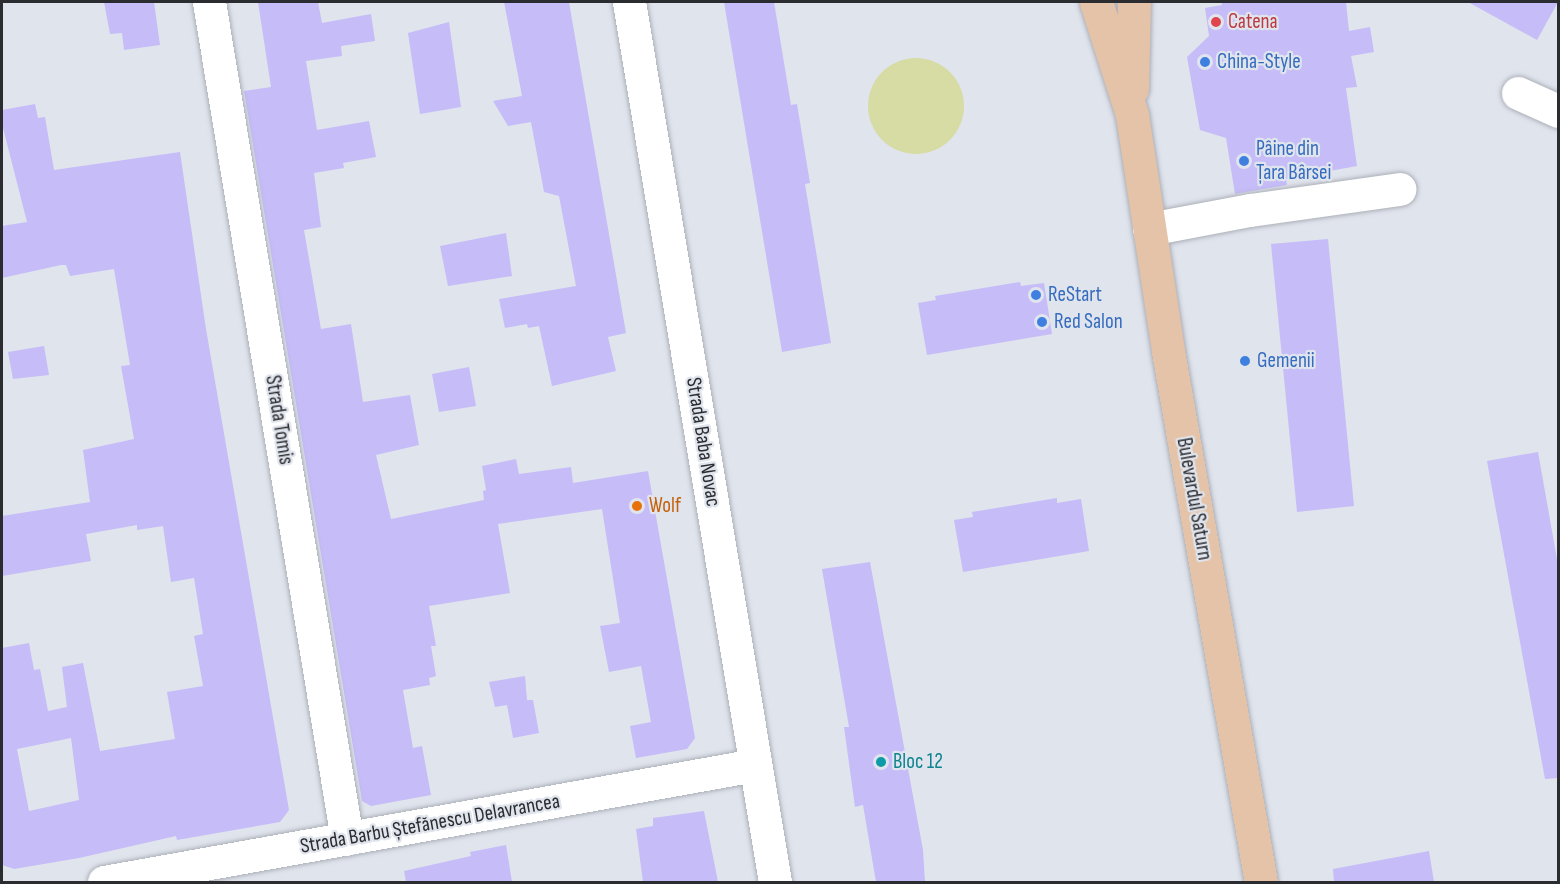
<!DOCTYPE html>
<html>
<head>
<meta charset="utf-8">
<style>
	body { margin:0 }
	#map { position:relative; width:1560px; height:884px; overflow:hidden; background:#e0e4ed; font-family:"Sofia Sans Condensed",sans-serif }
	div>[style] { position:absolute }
	.green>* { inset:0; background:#d7dba4 }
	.round { border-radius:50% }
	.building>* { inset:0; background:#c5bcf8 }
	.roads { filter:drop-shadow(0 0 2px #acb0b8) drop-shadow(0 0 2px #acb0b8) }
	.minor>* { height:33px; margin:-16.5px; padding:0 16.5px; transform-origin:16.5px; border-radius:16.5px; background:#fff }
	.major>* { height:33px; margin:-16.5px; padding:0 16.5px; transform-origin:16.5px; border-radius:16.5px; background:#e5c3a8 }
	.dots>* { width:16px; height:16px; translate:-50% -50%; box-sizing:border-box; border:3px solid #e0e4ed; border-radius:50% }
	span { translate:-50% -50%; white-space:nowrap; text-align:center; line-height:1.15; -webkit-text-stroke:4.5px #e0e4ed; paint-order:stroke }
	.health-label { font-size:21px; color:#be3a42 }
	.left { translate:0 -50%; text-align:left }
	.shop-label { font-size:21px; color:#366cbe }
	.street-label { font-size:21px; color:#2b2c2f }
	.food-label { font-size:21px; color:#c56008 }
	.culture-label { font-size:21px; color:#0d838f }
	.frame { position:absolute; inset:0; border:3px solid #2b2c2f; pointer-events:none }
</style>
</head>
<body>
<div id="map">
	<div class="green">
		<i class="round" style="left:868px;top:58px;width:96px;height:96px"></i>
	</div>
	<div class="building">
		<i style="clip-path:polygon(104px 2px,154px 2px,160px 45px,124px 50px,122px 33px,110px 34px)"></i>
		<i style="clip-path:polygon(258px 2px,318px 2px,322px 23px,371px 14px,375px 41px,341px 46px,342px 56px,306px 61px,317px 130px,369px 121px,376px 157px,343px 163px,344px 168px,314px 173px,321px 227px,304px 230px,321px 329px,351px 324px,363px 402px,410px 395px,419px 445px,376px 455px,391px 519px,484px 500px,483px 491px,486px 490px,482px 466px,516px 459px,519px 474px,571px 467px,573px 483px,648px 471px,695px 738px,687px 749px,636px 758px,630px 726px,651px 722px,641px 666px,609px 672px,600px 626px,620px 623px,602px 509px,498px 524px,510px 593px,429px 606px,436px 646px,431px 646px,436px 676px,429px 678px,430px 685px,403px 690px,413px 748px,422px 746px,431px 795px,371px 806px,362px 801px,244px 91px,271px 87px)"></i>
		<i style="clip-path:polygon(504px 2px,569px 2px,626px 333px,608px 337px,616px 371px,552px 386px,539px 326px,528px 328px,527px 324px,505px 328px,499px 299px,576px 286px,559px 196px,544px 192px,531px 122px,508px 126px,493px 101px,522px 96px)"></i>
		<i style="clip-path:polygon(724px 2px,774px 2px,791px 105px,797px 104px,810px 183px,805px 184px,831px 343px,782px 352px)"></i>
		<i style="clip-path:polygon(1221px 2px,1346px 2px,1349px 31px,1370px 27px,1374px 52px,1351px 56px,1357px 87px,1346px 88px,1357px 166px,1286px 179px,1287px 185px,1235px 194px,1226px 138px,1200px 130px,1187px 57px,1209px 36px,1205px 8px,1222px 5px)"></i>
		<i style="clip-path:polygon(1468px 2px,1558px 2px,1537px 40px)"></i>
		<i style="clip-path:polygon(449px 22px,461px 107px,420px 114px,408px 33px)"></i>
		<i style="clip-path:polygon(evenodd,35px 104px,38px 118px,45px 117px,54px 170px,180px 152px,206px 329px,289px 810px,280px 822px,177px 840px,176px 836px,79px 858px,14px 869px,2px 865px,2px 648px,29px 643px,34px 670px,40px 669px,48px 711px,67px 707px,62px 667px,83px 663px,100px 751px,175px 739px,167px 692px,203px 686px,194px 636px,203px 634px,194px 578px,171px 582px,163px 526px,137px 530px,137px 525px,86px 534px,91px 561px,2px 576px,2px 516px,90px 502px,83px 450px,134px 439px,121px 366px,130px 365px,114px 269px,70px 276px,66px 265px,61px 265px,2px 278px,2px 226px,27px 222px,2px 124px,2px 110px,35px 104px,71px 738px,79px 800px,29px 811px,17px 749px,71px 738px)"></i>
		<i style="clip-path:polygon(506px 233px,512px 276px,448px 286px,440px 246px)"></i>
		<i style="clip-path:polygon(1328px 239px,1354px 506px,1297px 512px,1271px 244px)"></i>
		<i style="clip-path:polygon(1020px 282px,1021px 286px,1044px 283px,1052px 334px,927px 355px,918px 303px,936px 300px,935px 296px)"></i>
		<i style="clip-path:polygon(44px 346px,49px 375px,13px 379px,8px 352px)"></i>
		<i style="clip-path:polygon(469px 367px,476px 406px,439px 412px,432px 374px)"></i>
		<i style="clip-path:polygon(1538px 452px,1558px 565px,1558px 778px,1545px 779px,1487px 461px)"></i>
		<i style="clip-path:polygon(1057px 498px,1057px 503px,1081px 499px,1089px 551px,963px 572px,954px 520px,973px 517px,972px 512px)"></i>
		<i style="clip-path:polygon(870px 562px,923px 850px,925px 882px,876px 882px,863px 805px,855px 807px,844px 727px,849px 727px,822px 569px)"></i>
		<i style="clip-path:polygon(525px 676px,527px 700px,533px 700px,539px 733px,513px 738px,507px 705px,495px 707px,489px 682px)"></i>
		<i style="clip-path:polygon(704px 811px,718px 882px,643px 882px,636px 829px,653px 826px,653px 818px)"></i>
		<i style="clip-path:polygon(506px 845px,512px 882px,406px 882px,404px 871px,471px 856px,470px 852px)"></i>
		<i style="clip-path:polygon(1429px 851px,1434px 882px,1334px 882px,1333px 869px)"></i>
	</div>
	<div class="roads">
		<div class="minor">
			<i style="left:209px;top:2px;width:848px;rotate:80.64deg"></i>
			<i style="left:629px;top:2px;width:892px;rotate:80.58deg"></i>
			<i style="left:1518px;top:93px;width:44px;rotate:24.2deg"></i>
			<i style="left:1149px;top:229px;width:103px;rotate:-10.7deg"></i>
			<i style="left:1250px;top:210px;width:151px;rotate:-8deg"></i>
			<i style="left:104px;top:882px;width:661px;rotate:-10.19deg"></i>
		</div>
		<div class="major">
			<i style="left:1096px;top:2px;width:119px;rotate:72.3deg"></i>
			<i style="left:1132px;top:115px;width:239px;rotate:81.3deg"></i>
			<i style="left:1168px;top:351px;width:539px;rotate:80.07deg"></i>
			<i style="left:1132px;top:89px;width:87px;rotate:-88.7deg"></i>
		</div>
	</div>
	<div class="dots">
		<i style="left:1216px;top:22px;background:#e0444e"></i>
		<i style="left:1205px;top:62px;background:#3f7fe0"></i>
		<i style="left:1244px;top:161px;background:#3f7fe0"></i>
		<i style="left:1036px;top:295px;background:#3f7fe0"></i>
		<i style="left:1042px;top:322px;background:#3f7fe0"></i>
		<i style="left:1245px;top:361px;background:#3f7fe0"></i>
		<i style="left:637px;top:506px;background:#e8710a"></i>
		<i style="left:881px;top:762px;background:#0f9aa8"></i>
	</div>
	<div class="health-label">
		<span class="left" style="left:1228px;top:22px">Catena</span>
	</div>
	<div class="shop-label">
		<span class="left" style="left:1217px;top:62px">China-Style</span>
		<span class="left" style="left:1256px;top:161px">Pâine din<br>Țara Bârsei</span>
		<span class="left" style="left:1048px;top:295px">ReStart</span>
		<span class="left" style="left:1054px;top:322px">Red Salon</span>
		<span class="left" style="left:1257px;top:361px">Gemenii</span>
	</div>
	<div class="street-label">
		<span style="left:279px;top:420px;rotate:81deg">Strada Tomis</span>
		<span style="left:703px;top:442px;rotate:81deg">Strada Baba Novac</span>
		<span style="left:1194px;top:499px;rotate:80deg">Bulevardul Saturn</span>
		<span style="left:430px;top:824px;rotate:-10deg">Strada Barbu Ștefănescu Delavrancea</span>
	</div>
	<div class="food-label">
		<span class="left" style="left:649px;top:506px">Wolf</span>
	</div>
	<div class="culture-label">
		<span class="left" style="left:893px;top:762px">Bloc 12</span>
	</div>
	<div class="frame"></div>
</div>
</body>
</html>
